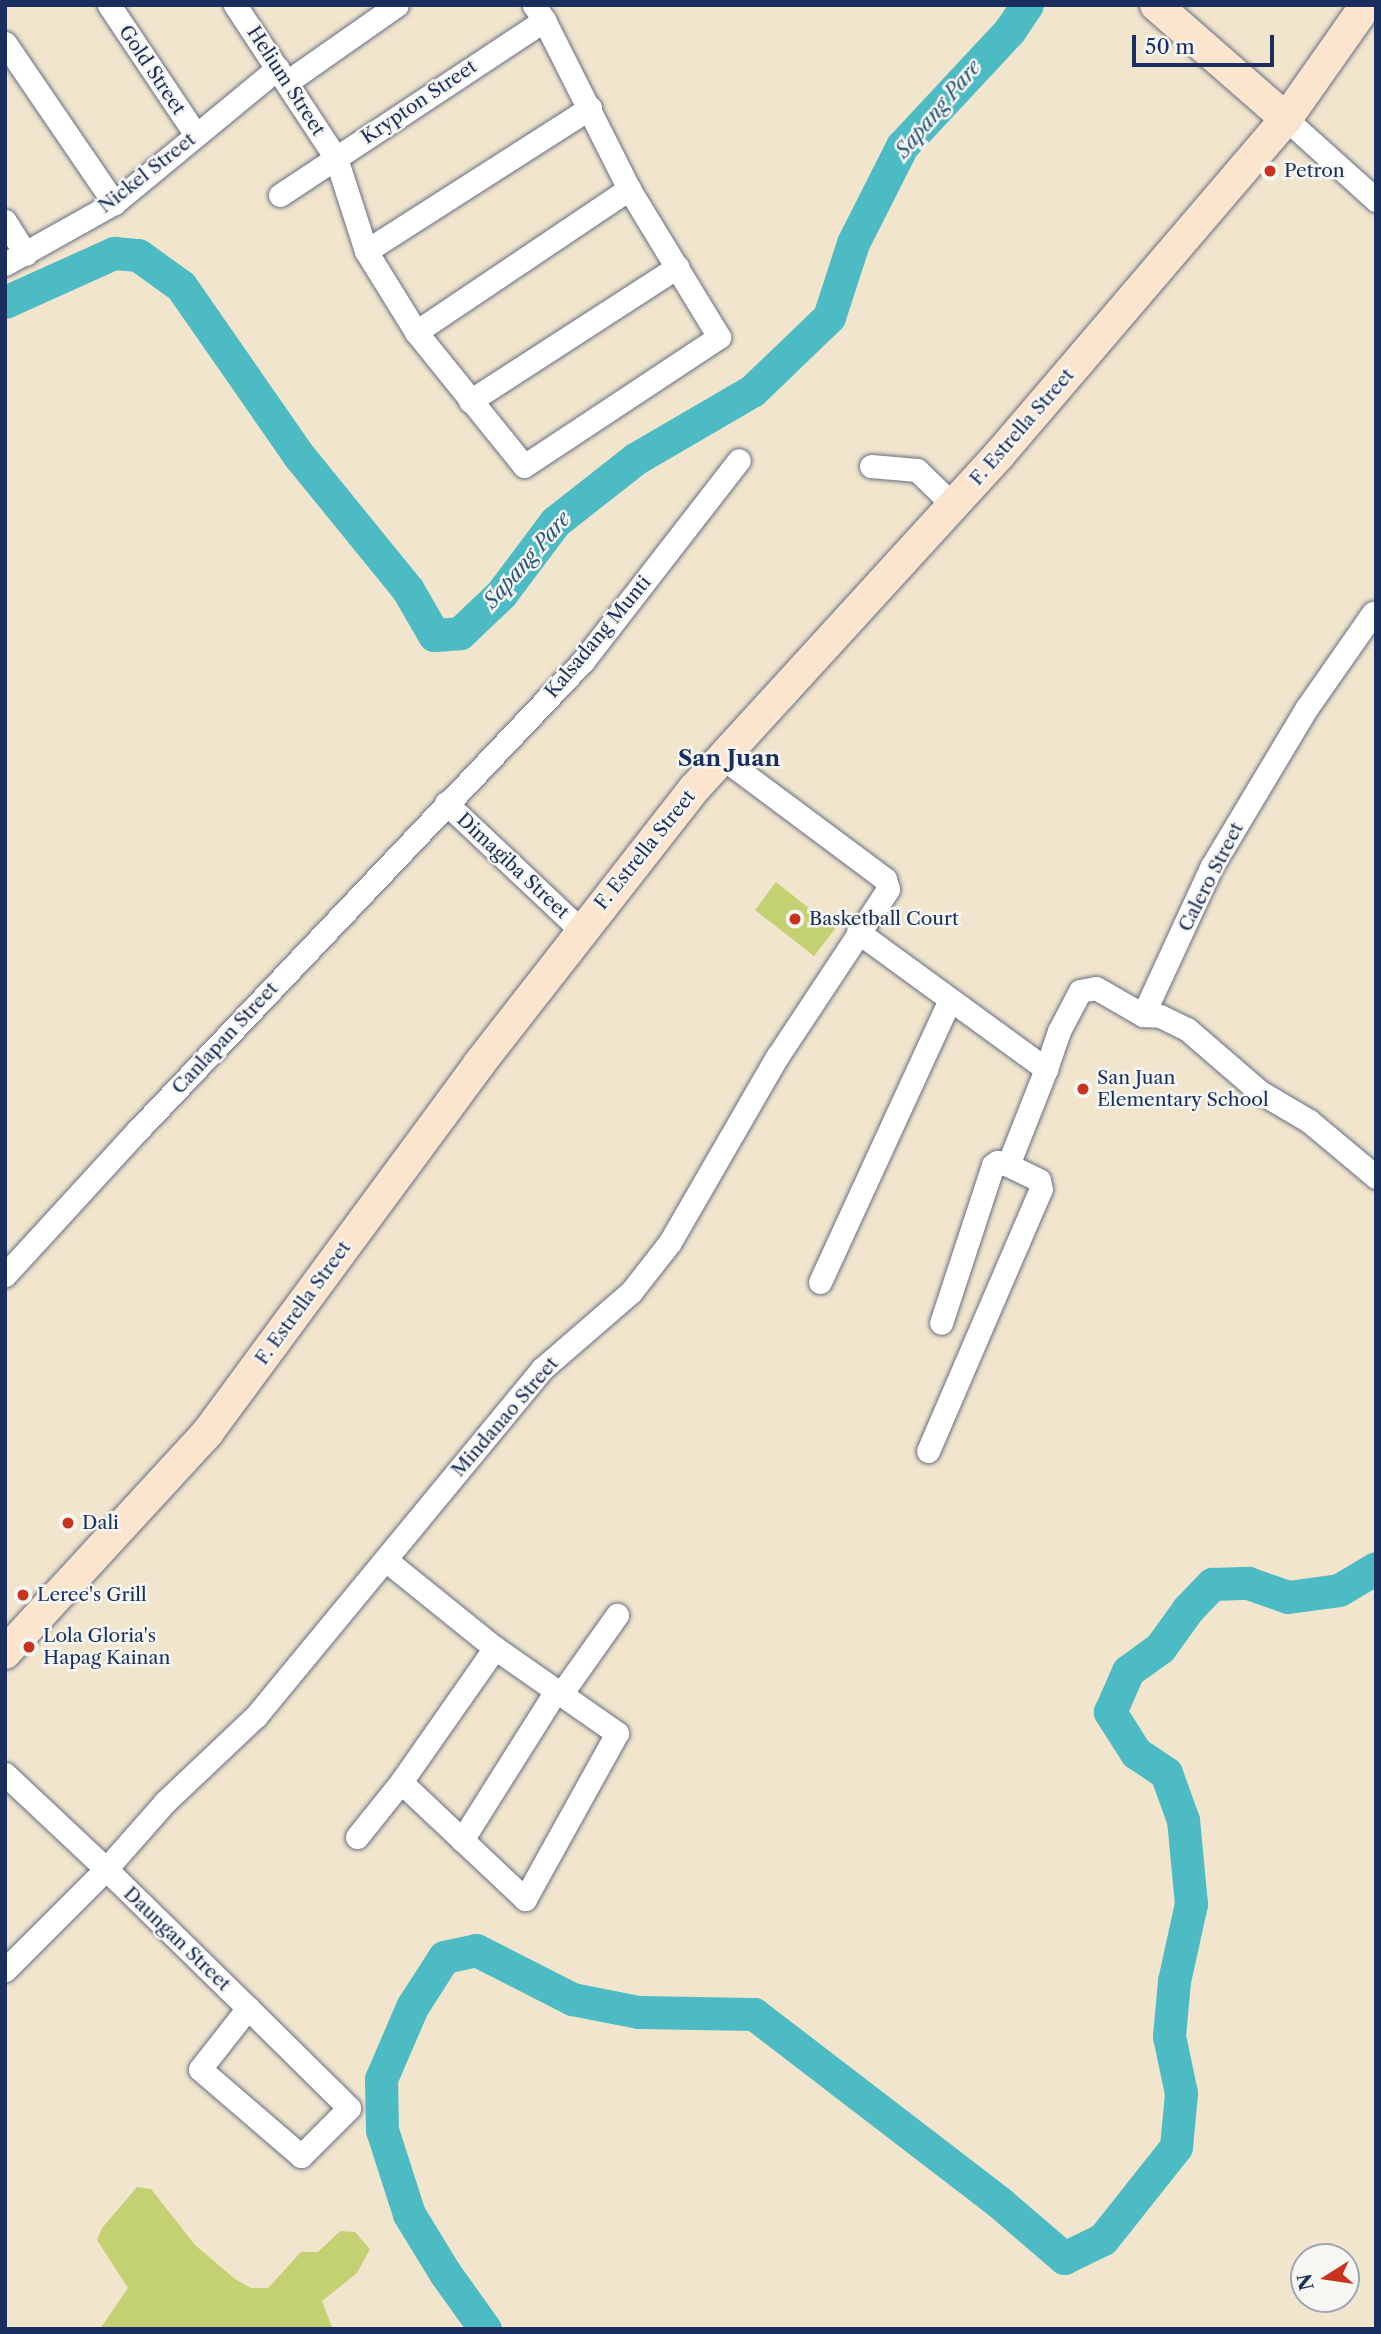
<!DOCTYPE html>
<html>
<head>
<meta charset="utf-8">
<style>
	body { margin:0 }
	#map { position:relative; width:1381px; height:2334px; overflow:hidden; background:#f1e5cd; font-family:"Libre Caslon Text",serif }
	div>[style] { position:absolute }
	.green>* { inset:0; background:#c3d173 }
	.river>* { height:33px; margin:-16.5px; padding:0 16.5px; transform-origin:16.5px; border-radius:16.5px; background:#4dbbc4 }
	.roads { filter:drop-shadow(0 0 2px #666f85) drop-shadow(0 0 2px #666f85) }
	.street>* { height:23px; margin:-11.5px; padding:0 11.5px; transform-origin:11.5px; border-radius:11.5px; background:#fff }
	.secondary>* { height:32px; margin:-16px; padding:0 16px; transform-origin:16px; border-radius:16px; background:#fce5cf }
	.dots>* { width:19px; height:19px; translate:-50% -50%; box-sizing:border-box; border:4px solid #f6f6f2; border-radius:50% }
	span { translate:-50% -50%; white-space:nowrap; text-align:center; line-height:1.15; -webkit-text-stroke:5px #f6f6f2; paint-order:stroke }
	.street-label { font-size:19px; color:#1b2f5e }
	.poi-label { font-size:19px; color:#1b2f5e }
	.left { translate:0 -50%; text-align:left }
	.water-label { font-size:21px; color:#2a597d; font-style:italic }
	.quarter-label { font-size:23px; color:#1b2f5e; font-weight:700 }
	.frame { position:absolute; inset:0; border:7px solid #1b2f5e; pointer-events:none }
	.north { position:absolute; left:1290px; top:2243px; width:70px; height:70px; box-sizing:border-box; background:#f6f6f2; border:2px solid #9ea6b7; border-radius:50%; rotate:258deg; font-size:19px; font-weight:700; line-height:28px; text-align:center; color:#1b2f5e }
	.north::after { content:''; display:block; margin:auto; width:24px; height:32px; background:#c8321e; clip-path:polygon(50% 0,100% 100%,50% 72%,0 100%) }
	.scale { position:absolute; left:1132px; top:35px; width:142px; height:32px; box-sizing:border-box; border:4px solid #1b2f5e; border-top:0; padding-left:9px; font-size:21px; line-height:24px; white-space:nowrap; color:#1b2f5e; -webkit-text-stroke:5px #f6f6f2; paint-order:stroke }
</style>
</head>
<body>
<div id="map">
	<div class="green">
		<i style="clip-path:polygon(776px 882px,835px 929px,814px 956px,755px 910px)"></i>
		<i style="clip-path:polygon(137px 2187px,151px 2189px,195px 2245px,235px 2279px,251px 2288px,268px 2288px,301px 2252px,318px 2252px,340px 2231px,355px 2232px,370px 2249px,357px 2273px,322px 2301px,333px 2329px,100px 2329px,128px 2288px,97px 2240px,102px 2228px)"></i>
	</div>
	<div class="river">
		<i style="left:5px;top:302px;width:120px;rotate:-24.2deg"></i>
		<i style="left:114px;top:253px;width:24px;rotate:5deg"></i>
		<i style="left:138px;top:255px;width:53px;rotate:35.8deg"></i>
		<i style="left:181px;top:286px;width:208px;rotate:55.2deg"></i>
		<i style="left:300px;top:457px;width:171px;rotate:50.9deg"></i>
		<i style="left:408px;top:590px;width:52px;rotate:60deg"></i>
		<i style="left:434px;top:635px;width:26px;rotate:-4deg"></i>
		<i style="left:460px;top:633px;width:57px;rotate:-43.6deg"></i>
		<i style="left:501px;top:594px;width:90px;rotate:-53.1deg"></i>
		<i style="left:555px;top:522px;width:102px;rotate:-38.2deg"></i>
		<i style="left:635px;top:459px;width:135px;rotate:-30.2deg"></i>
		<i style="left:752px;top:391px;width:107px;rotate:-43.9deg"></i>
		<i style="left:829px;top:317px;width:78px;rotate:-72deg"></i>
		<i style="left:853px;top:243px;width:109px;rotate:-63.2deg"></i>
		<i style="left:902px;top:146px;width:158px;rotate:-47deg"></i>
		<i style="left:1010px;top:30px;width:30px;rotate:-56deg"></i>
		<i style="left:485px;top:2329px;width:69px;rotate:-125.5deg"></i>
		<i style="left:445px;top:2273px;width:69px;rotate:-121.4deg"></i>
		<i style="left:409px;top:2214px;width:88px;rotate:-107.8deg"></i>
		<i style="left:382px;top:2130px;width:51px;rotate:-91.1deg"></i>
		<i style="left:381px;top:2079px;width:78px;rotate:-66.7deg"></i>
		<i style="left:412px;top:2007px;width:59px;rotate:-57.4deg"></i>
		<i style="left:444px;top:1957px;width:33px;rotate:-12deg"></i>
		<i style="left:476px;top:1950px;width:108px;rotate:27deg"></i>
		<i style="left:572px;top:1999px;width:67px;rotate:11.1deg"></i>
		<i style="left:638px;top:2012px;width:116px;rotate:1deg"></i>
		<i style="left:754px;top:2014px;width:309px;rotate:37.5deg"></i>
		<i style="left:999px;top:2202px;width:86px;rotate:40.7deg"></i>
		<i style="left:1064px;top:2258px;width:43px;rotate:-26deg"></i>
		<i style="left:1103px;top:2239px;width:117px;rotate:-51.6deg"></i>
		<i style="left:1176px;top:2147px;width:54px;rotate:-84.7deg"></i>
		<i style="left:1181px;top:2093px;width:58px;rotate:-101.9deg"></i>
		<i style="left:1169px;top:2036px;width:55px;rotate:-84.8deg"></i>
		<i style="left:1174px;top:1981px;width:79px;rotate:-77.6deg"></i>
		<i style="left:1191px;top:1904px;width:84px;rotate:-95.4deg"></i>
		<i style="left:1183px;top:1820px;width:50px;rotate:-109.9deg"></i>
		<i style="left:1166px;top:1773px;width:36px;rotate:-146deg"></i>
		<i style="left:1136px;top:1753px;width:49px;rotate:-122.4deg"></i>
		<i style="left:1110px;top:1712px;width:45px;rotate:-66.3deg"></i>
		<i style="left:1128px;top:1671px;width:39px;rotate:-36deg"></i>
		<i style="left:1160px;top:1648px;width:48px;rotate:-54.3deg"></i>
		<i style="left:1188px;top:1609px;width:35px;rotate:-46deg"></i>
		<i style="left:1212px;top:1584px;width:36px;rotate:-2deg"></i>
		<i style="left:1248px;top:1583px;width:42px;rotate:19.3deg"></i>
		<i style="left:1288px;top:1597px;width:51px;rotate:-7.8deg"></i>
		<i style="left:1339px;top:1590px;width:43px;rotate:-30.7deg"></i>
	</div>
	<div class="roads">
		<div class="street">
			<i style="left:109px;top:5px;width:156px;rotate:56.2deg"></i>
			<i style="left:235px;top:5px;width:183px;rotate:56.6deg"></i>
			<i style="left:336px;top:158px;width:98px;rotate:72.1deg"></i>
			<i style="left:366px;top:251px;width:95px;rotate:58.3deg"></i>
			<i style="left:416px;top:332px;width:172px;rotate:51.1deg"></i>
			<i style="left:524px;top:466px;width:234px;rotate:-33.5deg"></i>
			<i style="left:719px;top:337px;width:173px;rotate:-121.3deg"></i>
			<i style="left:629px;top:189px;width:189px;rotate:-116.7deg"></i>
			<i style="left:5px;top:43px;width:194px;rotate:55.7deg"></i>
			<i style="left:287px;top:82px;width:134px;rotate:-35deg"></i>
			<i style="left:1286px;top:119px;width:121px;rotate:42deg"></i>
			<i style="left:280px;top:195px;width:317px;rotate:-33.5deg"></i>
			<i style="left:544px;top:20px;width:18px;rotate:-124deg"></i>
			<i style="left:5px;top:221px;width:39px;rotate:58deg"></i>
			<i style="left:366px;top:251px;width:266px;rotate:-32.6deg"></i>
			<i style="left:5px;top:264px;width:125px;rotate:-29.2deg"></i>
			<i style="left:114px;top:203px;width:212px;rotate:-39.5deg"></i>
			<i style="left:416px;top:332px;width:257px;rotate:-33.9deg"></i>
			<i style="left:470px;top:401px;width:247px;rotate:-32.9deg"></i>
			<i style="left:871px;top:466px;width:46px;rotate:5deg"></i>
			<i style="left:917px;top:470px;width:50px;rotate:44.2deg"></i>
			<i style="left:446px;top:803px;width:185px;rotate:43.3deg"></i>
			<i style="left:858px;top:932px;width:233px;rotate:36.1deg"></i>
			<i style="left:1046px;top:1069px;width:103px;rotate:111.6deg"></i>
			<i style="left:1008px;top:1165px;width:11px;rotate:-165deg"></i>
			<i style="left:997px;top:1162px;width:5px;rotate:143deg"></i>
			<i style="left:993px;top:1165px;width:166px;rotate:108.2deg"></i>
			<i style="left:1143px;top:1015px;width:17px;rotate:3deg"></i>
			<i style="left:1160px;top:1016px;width:30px;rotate:26deg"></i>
			<i style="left:1187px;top:1029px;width:96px;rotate:40.8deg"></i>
			<i style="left:1260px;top:1092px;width:57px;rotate:30.6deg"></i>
			<i style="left:1309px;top:1121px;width:87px;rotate:39.9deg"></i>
			<i style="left:1046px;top:1069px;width:40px;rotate:-71.1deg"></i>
			<i style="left:1059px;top:1031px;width:45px;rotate:-62.3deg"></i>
			<i style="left:1080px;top:991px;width:16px;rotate:-11deg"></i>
			<i style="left:1096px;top:988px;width:54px;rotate:29.9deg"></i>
			<i style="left:1143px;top:1015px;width:164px;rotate:-65.2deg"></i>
			<i style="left:1212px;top:866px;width:183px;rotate:-59.1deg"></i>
			<i style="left:1306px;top:709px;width:117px;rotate:-55.1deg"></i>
			<i style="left:5px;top:1275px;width:197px;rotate:-47.5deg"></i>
			<i style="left:138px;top:1130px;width:647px;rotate:-46.5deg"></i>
			<i style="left:583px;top:661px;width:254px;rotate:-52.2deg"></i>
			<i style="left:820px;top:1282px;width:311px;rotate:-65.3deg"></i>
			<i style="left:928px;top:1451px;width:285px;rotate:-66.7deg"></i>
			<i style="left:1041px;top:1189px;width:9px;rotate:-103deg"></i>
			<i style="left:1039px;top:1180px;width:34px;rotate:-154deg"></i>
			<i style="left:387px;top:1561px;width:139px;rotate:38.9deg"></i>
			<i style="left:495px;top:1648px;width:149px;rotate:34.9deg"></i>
			<i style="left:617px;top:1733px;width:190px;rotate:119deg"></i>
			<i style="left:525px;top:1899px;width:170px;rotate:-136.7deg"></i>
			<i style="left:561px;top:1694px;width:97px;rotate:-54.7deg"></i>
			<i style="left:5px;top:1774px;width:139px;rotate:43.2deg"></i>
			<i style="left:106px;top:1869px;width:199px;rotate:44.4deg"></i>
			<i style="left:248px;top:2008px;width:118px;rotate:44.7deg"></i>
			<i style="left:332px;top:2091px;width:24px;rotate:45deg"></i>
			<i style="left:349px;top:2108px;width:68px;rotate:135deg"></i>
			<i style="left:301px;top:2156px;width:133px;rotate:-139.3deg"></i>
			<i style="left:200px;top:2069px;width:78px;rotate:-51.8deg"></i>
			<i style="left:357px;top:1837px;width:70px;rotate:-51.3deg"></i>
			<i style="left:401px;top:1782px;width:164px;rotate:-55deg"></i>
			<i style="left:462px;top:1840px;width:176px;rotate:-57.8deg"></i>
			<i style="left:5px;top:1970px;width:143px;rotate:-45deg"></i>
			<i style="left:106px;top:1869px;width:89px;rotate:-48.6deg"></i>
			<i style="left:165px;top:1802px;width:125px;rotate:-43.4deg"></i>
			<i style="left:256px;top:1716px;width:450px;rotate:-50.5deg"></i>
			<i style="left:542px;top:1369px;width:118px;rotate:-40.9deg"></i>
			<i style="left:631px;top:1292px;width:63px;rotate:-52deg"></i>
			<i style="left:670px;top:1242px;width:214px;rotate:-60deg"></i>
			<i style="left:777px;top:1057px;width:201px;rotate:-56.5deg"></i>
			<i style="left:888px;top:889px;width:10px;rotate:-107deg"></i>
			<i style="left:885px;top:879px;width:206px;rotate:-143.3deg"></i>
		</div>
		<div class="secondary">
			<i style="left:1156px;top:5px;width:173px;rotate:41.2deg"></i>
			<i style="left:5px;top:1653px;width:300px;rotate:-47.4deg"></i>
			<i style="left:208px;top:1432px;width:457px;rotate:-53.6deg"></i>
			<i style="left:479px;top:1064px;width:349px;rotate:-52deg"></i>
			<i style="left:694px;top:789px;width:452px;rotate:-47.6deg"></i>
			<i style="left:999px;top:455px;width:442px;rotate:-49.5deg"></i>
			<i style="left:1286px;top:119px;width:139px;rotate:-54.9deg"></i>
		</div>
	</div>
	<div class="dots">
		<i style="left:1270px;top:171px;background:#c8321e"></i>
		<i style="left:795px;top:919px;background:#c8321e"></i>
		<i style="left:1083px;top:1089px;background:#c8321e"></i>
		<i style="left:68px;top:1523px;background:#c8321e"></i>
		<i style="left:23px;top:1595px;background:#c8321e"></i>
		<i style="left:29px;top:1647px;background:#c8321e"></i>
	</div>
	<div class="street-label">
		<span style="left:152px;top:70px;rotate:56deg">Gold Street</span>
		<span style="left:286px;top:81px;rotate:57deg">Helium Street</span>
		<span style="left:419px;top:102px;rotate:-34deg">Krypton Street</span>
		<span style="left:147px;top:173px;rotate:-38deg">Nickel Street</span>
		<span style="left:1022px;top:427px;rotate:-49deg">F. Estrella Street</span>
		<span style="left:598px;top:637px;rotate:-50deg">Kalsadang Munti</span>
		<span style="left:645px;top:850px;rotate:-51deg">F. Estrella Street</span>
		<span style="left:513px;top:866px;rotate:43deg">Dimagiba Street</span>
		<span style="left:1211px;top:877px;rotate:-63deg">Calero Street</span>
		<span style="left:225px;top:1038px;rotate:-47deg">Canlapan Street</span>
		<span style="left:303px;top:1303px;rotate:-54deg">F. Estrella Street</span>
		<span style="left:505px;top:1417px;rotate:-49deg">Mindanao Street</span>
		<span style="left:177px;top:1939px;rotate:44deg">Daungan Street</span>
	</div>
	<div class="poi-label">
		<span class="left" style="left:1284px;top:171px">Petron</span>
		<span class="left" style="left:809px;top:919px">Basketball Court</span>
		<span class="left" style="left:1097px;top:1089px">San Juan<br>Elementary School</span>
		<span class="left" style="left:82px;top:1523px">Dali</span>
		<span class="left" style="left:37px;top:1595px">Leree's Grill</span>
		<span class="left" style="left:43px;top:1647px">Lola Gloria's<br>Hapag Kainan</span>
	</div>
	<div class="water-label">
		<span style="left:938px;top:109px;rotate:-50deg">Sapang Pare</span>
		<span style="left:527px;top:560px;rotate:-49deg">Sapang Pare</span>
	</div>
	<div class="quarter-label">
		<span style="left:729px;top:758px">San Juan</span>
	</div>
	<div class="frame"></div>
	<div class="north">N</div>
	<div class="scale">50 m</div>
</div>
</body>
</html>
